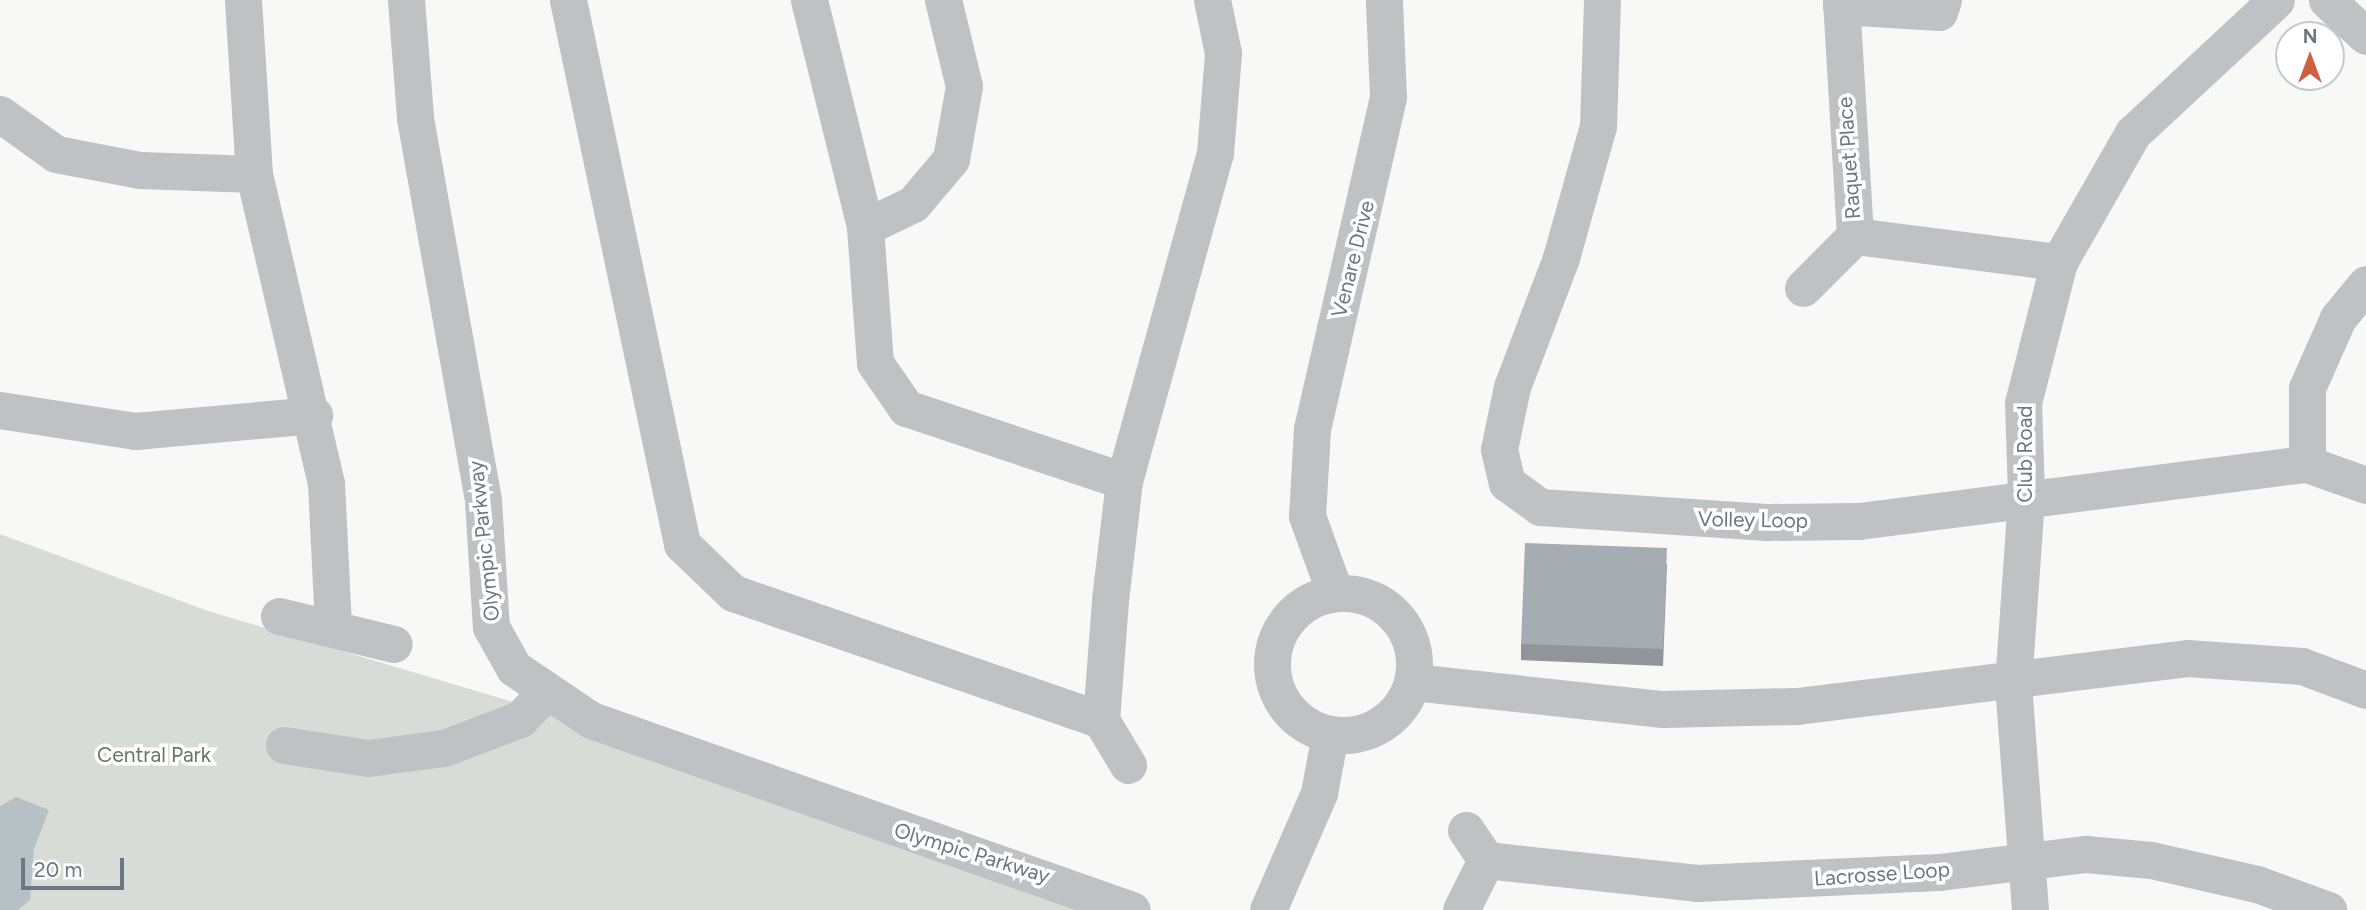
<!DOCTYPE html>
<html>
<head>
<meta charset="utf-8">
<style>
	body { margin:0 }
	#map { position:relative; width:2366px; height:910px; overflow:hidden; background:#f8f8f6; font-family:Figtree,sans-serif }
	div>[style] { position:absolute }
	.green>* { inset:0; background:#d8dcd6 }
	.water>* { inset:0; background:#b7c1c5 }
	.street>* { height:37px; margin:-18.5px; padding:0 18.5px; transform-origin:18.5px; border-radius:18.5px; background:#bec2c5 }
	.street>.ring { margin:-18.5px; padding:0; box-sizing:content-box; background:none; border:37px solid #bec2c5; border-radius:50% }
	.wall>* { inset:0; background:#8f9599 }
	.building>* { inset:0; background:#a6adb2 }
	span { translate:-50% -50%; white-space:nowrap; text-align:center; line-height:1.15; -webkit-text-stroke:7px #fff; paint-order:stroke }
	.street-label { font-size:21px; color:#6b7883 }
	.park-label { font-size:21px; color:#687665 }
	.north { position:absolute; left:2275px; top:21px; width:70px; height:70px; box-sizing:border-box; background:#fff; border:2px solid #c4c9cd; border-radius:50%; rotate:0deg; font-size:19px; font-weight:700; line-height:28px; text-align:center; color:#6b7883 }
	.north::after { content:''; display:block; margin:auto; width:24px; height:32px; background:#ce6040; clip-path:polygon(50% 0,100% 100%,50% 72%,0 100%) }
	.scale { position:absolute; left:21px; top:858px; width:103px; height:32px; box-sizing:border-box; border:4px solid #6b7883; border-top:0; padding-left:9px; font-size:21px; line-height:24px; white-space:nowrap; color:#6b7883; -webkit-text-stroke:5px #fff; paint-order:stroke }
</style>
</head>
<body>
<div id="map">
	<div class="green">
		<i style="clip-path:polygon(0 534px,208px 611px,550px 713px,1088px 910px,0 910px)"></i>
	</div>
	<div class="water">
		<i style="clip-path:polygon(16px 797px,49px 810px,34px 849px,30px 900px,18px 910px,0 910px,0 806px)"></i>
	</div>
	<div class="street">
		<i style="left:243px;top:0;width:174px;rotate:86.4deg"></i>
		<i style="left:254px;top:174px;width:317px;rotate:76.9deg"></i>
		<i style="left:326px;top:483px;width:142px;rotate:87.2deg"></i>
		<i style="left:406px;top:0;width:118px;rotate:85.6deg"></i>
		<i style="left:415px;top:118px;width:389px;rotate:79.9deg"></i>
		<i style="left:483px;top:501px;width:126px;rotate:86.4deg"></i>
		<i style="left:491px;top:627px;width:47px;rotate:60.7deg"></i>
		<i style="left:514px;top:668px;width:93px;rotate:34deg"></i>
		<i style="left:591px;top:720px;width:573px;rotate:19.35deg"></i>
		<i style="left:568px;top:0;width:556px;rotate:78.16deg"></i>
		<i style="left:682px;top:544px;width:71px;rotate:43.9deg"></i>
		<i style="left:733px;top:593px;width:389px;rotate:19deg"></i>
		<i style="left:809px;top:0;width:234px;rotate:76.1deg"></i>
		<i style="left:865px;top:227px;width:136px;rotate:85.8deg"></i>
		<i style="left:875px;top:363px;width:55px;rotate:55.4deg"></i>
		<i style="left:906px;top:408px;width:230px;rotate:18.5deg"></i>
		<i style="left:1602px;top:0;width:126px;rotate:91.8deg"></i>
		<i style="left:1598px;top:126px;width:137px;rotate:105.7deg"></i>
		<i style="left:1561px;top:258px;width:138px;rotate:110.8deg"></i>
		<i style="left:1512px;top:387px;width:63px;rotate:101.8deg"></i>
		<i style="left:1499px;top:449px;width:35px;rotate:77deg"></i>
		<i style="left:1507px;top:483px;width:41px;rotate:36deg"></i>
		<i style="left:1540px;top:507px;width:227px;rotate:3.8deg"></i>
		<i style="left:1767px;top:522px;width:92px;rotate:-0.6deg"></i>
		<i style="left:1859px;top:521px;width:452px;rotate:-7.3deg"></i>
		<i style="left:2307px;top:464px;width:63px;rotate:19.6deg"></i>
		<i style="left:1841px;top:0;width:236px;rotate:86.6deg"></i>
		<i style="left:1855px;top:236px;width:206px;rotate:7.3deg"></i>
		<i style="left:2327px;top:0;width:53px;rotate:42.7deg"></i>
		<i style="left:1841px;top:6px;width:98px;rotate:3.5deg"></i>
		<i style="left:1939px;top:12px;width:13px;rotate:-72deg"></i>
		<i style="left:0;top:114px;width:69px;rotate:35.5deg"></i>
		<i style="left:56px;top:154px;width:86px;rotate:10.8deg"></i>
		<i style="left:140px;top:170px;width:114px;rotate:2deg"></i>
		<i style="left:865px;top:227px;width:53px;rotate:-25.6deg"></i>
		<i style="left:913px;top:204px;width:59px;rotate:-49.8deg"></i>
		<i style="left:951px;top:159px;width:74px;rotate:-79.9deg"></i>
		<i style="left:964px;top:86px;width:89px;rotate:-103.7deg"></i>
		<i style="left:1803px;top:288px;width:74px;rotate:-45deg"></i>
		<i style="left:0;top:410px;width:137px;rotate:8.8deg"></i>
		<i style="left:135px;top:431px;width:180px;rotate:-5.1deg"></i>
		<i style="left:2307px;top:464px;width:76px;rotate:-90deg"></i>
		<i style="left:2307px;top:388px;width:77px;rotate:-66.1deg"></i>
		<i style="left:2338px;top:318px;width:44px;rotate:-50.5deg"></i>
		<i class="ring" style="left:1272px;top:593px;width:105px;height:105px"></i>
		<i style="left:1335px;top:593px;width:82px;rotate:-110deg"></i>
		<i style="left:1307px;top:516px;width:87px;rotate:-86.7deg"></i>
		<i style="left:1312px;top:429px;width:341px;rotate:-77.1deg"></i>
		<i style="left:1388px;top:97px;width:97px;rotate:-92.4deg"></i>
		<i style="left:279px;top:616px;width:118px;rotate:13.7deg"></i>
		<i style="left:1413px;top:682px;width:251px;rotate:6.2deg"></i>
		<i style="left:1663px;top:709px;width:134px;rotate:-1.3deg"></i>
		<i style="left:1797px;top:706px;width:393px;rotate:-7deg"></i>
		<i style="left:2187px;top:658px;width:115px;rotate:4deg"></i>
		<i style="left:2302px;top:666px;width:68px;rotate:20.6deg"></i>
		<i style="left:284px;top:745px;width:85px;rotate:8.8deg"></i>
		<i style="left:368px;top:758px;width:77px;rotate:-7.5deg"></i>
		<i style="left:444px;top:748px;width:81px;rotate:-20.9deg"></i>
		<i style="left:520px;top:719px;width:37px;rotate:-46deg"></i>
		<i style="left:1128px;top:765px;width:52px;rotate:-121deg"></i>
		<i style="left:1101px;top:720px;width:120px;rotate:-85.7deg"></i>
		<i style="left:1110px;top:600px;width:120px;rotate:-83.3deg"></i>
		<i style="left:1124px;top:481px;width:340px;rotate:-74.5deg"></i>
		<i style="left:1215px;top:153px;width:100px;rotate:-85.4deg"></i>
		<i style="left:1223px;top:53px;width:54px;rotate:-101.7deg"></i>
		<i style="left:1466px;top:830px;width:36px;rotate:56deg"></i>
		<i style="left:1486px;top:860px;width:212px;rotate:6.2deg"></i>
		<i style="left:1697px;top:883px;width:242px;rotate:-2.6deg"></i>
		<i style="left:1939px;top:872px;width:148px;rotate:-7deg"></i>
		<i style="left:2086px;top:854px;width:65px;rotate:5.3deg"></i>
		<i style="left:2151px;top:860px;width:109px;rotate:12.8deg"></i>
		<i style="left:2257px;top:884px;width:76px;rotate:20.1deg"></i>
		<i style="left:1268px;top:910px;width:128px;rotate:-66.4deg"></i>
		<i style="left:1319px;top:793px;width:60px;rotate:-79.4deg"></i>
		<i style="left:1461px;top:910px;width:56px;rotate:-63.4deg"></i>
		<i style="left:2030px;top:910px;width:227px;rotate:-94.3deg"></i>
		<i style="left:2013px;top:684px;width:188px;rotate:-86deg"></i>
		<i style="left:2026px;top:496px;width:93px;rotate:-91.8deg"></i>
		<i style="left:2023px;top:403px;width:146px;rotate:-75.7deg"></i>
		<i style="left:2059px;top:262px;width:149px;rotate:-60.2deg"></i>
		<i style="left:2133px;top:133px;width:195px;rotate:-42.9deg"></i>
	</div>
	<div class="wall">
		<i style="clip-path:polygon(1667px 564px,1663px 666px,1521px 660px,1521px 644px)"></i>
	</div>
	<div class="building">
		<i style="clip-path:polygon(1525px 543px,1667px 548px,1663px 649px,1521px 644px)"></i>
	</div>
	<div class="street-label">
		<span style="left:1849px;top:158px;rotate:-94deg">Raquet Place</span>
		<span style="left:1353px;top:259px;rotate:-76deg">Venare Drive</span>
		<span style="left:2025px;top:454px;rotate:-90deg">Club Road</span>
		<span style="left:1753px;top:520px;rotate:1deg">Volley Loop</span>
		<span style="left:484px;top:541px;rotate:-96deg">Olympic Parkway</span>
		<span style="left:972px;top:853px;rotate:17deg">Olympic Parkway</span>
		<span style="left:1882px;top:874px;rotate:-4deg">Lacrosse Loop</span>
	</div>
	<div class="park-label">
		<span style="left:154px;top:755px">Central Park</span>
	</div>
	<div class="north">N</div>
	<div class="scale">20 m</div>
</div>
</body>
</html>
